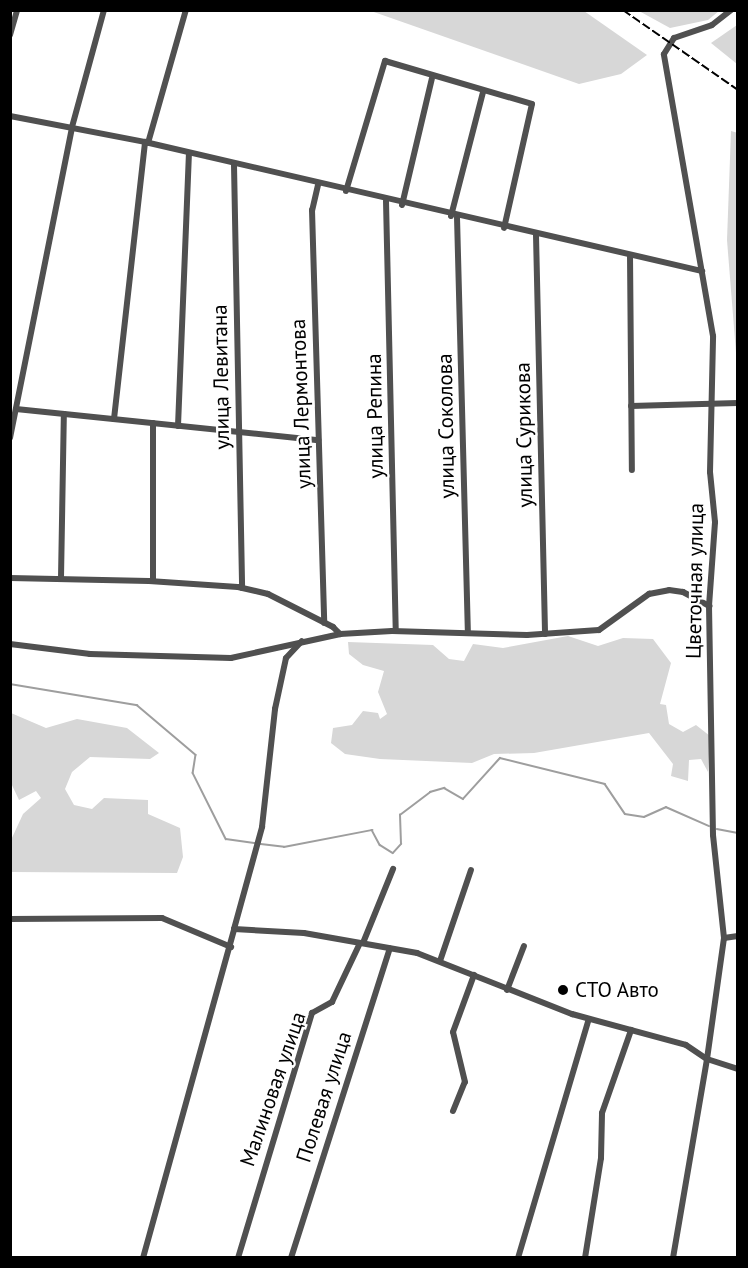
<!DOCTYPE html>
<html>
<head>
<meta charset="utf-8">
<style>
	body { margin:0 }
	#map { position:relative; width:748px; height:1268px; overflow:hidden; background:#fff; font-family:"PT Sans",sans-serif }
	div>[style] { position:absolute }
	.green>* { inset:0; background:#d7d7d7 }
	.stream>* { height:1.5px; margin:-0.75px; padding:0 0.75px; transform-origin:0.75px; border-radius:0.75px; background:#9e9e9e }
	.street>* { height:6px; margin:-3px; padding:0 3px; transform-origin:3px; border-radius:3px; background:#505050 }
	.rail>* { height:1.5px; margin-top:-0.75px; transform-origin:0; background:repeating-linear-gradient(90deg,#000 0 9px,transparent 0 12px) }
	.dots>* { width:16px; height:16px; translate:-50% -50%; box-sizing:border-box; border:3px solid #fff; border-radius:50% }
	span { translate:-50% -50%; white-space:nowrap; text-align:center; line-height:1.15; -webkit-text-stroke:4.5px #fff; paint-order:stroke }
	.street-label { font-size:21px; color:#000 }
	.poi-label { font-size:21px; color:#000 }
	.left { translate:0 -50%; text-align:left }
	.frame { position:absolute; inset:0; border:12px solid #000; pointer-events:none }
</style>
</head>
<body>
<div id="map">
	<div class="green">
		<i style="clip-path:polygon(371px 11px,584px 11px,647px 55px,621px 74px,579px 84px)"></i>
		<i style="clip-path:polygon(639px 11px,719px 11px,708px 20px,670px 28px)"></i>
		<i style="clip-path:polygon(737px 25px,737px 64px,711px 43px)"></i>
		<i style="clip-path:polygon(731px 131px,738px 133px,737px 365px,727px 240px)"></i>
		<i style="clip-path:polygon(568px 636px,598px 646px,623px 638px,653px 639px,671px 663px,660px 704px,666px 705px,669px 724px,683px 732px,696px 725px,710px 736px,708px 772px,701px 759px,689px 760px,688px 781px,671px 776px,673px 764px,649px 733px,534px 753px,494px 754px,472px 763px,380px 759px,345px 754px,331px 743px,333px 728px,352px 725px,363px 711px,378px 713px,380px 719px,387px 714px,378px 692px,384px 671px,363px 665px,349px 654px,348px 642px,433px 645px,449px 659px,464px 661px,473px 644px,503px 648px)"></i>
		<i style="clip-path:polygon(11px 713px,46px 728px,77px 719px,127px 728px,159px 753px,150px 759px,90px 757px,72px 772px,65px 789px,74px 805px,92px 809px,104px 798px,148px 800px,148px 814px,180px 828px,183px 857px,177px 873px,11px 872px,11px 840px,23px 814px,41px 798px,36px 791px,19px 800px,11px 783px)"></i>
	</div>
	<div class="stream">
		<i style="left:10px;top:684px;width:129px;rotate:9.4deg"></i>
		<i style="left:137px;top:705px;width:77px;rotate:40.3deg"></i>
		<i style="left:196px;top:755px;width:18px;rotate:99deg"></i>
		<i style="left:193px;top:773px;width:74px;rotate:63.4deg"></i>
		<i style="left:226px;top:839px;width:30px;rotate:8deg"></i>
		<i style="left:717px;top:829px;width:21px;rotate:11deg"></i>
		<i style="left:261px;top:844px;width:23px;rotate:7deg"></i>
		<i style="left:284px;top:847px;width:90px;rotate:-10.9deg"></i>
		<i style="left:372px;top:830px;width:17px;rotate:62deg"></i>
		<i style="left:380px;top:845px;width:15px;rotate:32deg"></i>
		<i style="left:393px;top:853px;width:12px;rotate:-48deg"></i>
		<i style="left:401px;top:844px;width:29px;rotate:-92deg"></i>
		<i style="left:400px;top:815px;width:38px;rotate:-37deg"></i>
		<i style="left:430px;top:792px;width:15px;rotate:-16deg"></i>
		<i style="left:444px;top:788px;width:22px;rotate:30deg"></i>
		<i style="left:463px;top:799px;width:55px;rotate:-47.9deg"></i>
		<i style="left:500px;top:758px;width:108px;rotate:13.9deg"></i>
		<i style="left:605px;top:784px;width:36px;rotate:56deg"></i>
		<i style="left:625px;top:814px;width:19px;rotate:9deg"></i>
		<i style="left:644px;top:817px;width:24px;rotate:-24deg"></i>
		<i style="left:666px;top:807px;width:47px;rotate:23.8deg"></i>
	</div>
	<div class="street">
		<i style="left:10px;top:35px;width:26px;rotate:-74deg"></i>
		<i style="left:10px;top:116px;width:137px;rotate:10.9deg"></i>
		<i style="left:145px;top:142px;width:572px;rotate:13.04deg"></i>
		<i style="left:148px;top:143px;width:138px;rotate:-74.1deg"></i>
		<i style="left:234px;top:165px;width:423px;rotate:88.9deg"></i>
		<i style="left:318px;top:185px;width:26px;rotate:103deg"></i>
		<i style="left:312px;top:210px;width:413px;rotate:88.3deg"></i>
		<i style="left:346px;top:191px;width:136px;rotate:-73.3deg"></i>
		<i style="left:385px;top:61px;width:153px;rotate:16.3deg"></i>
		<i style="left:532px;top:104px;width:127px;rotate:102.7deg"></i>
		<i style="left:386px;top:201px;width:430px;rotate:88.7deg"></i>
		<i style="left:402px;top:205px;width:130px;rotate:-76.7deg"></i>
		<i style="left:451px;top:216px;width:128px;rotate:-75.5deg"></i>
		<i style="left:457px;top:217px;width:416px;rotate:88.5deg"></i>
		<i style="left:536px;top:235px;width:399px;rotate:88.7deg"></i>
		<i style="left:630px;top:255px;width:215px;rotate:89.5deg"></i>
		<i style="left:631px;top:406px;width:107px;rotate:-1.6deg"></i>
		<i style="left:16px;top:409px;width:304px;rotate:5.9deg"></i>
		<i style="left:114px;top:419px;width:279px;rotate:-83.6deg"></i>
		<i style="left:153px;top:423px;width:158px;rotate:90deg"></i>
		<i style="left:178px;top:426px;width:273px;rotate:-87.7deg"></i>
		<i style="left:10px;top:438px;width:317px;rotate:-78.7deg"></i>
		<i style="left:72px;top:127px;width:121px;rotate:-74.7deg"></i>
		<i style="left:10px;top:578px;width:139px;rotate:1.2deg"></i>
		<i style="left:149px;top:581px;width:89px;rotate:3.9deg"></i>
		<i style="left:238px;top:587px;width:31px;rotate:13deg"></i>
		<i style="left:268px;top:594px;width:73px;rotate:26.9deg"></i>
		<i style="left:333px;top:627px;width:10px;rotate:45deg"></i>
		<i style="left:61px;top:578px;width:164px;rotate:-89deg"></i>
		<i style="left:10px;top:644px;width:81px;rotate:7.1deg"></i>
		<i style="left:90px;top:654px;width:141px;rotate:1.6deg"></i>
		<i style="left:231px;top:658px;width:112px;rotate:-12.4deg"></i>
		<i style="left:340px;top:634px;width:52px;rotate:-3.3deg"></i>
		<i style="left:392px;top:631px;width:135px;rotate:1.7deg"></i>
		<i style="left:527px;top:635px;width:72px;rotate:-4deg"></i>
		<i style="left:599px;top:630px;width:62px;rotate:-35.8deg"></i>
		<i style="left:649px;top:594px;width:20px;rotate:-11deg"></i>
		<i style="left:669px;top:590px;width:14px;rotate:8deg"></i>
		<i style="left:683px;top:592px;width:30px;rotate:28deg"></i>
		<i style="left:10px;top:919px;width:152px;rotate:-0.4deg"></i>
		<i style="left:162px;top:918px;width:75px;rotate:22.8deg"></i>
		<i style="left:234px;top:929px;width:106px;rotate:-74.6deg"></i>
		<i style="left:262px;top:827px;width:119px;rotate:-83.7deg"></i>
		<i style="left:275px;top:709px;width:52px;rotate:-77.8deg"></i>
		<i style="left:286px;top:658px;width:23px;rotate:-47deg"></i>
		<i style="left:724px;top:938px;width:14px;rotate:-8deg"></i>
		<i style="left:363px;top:943px;width:80px;rotate:-67.9deg"></i>
		<i style="left:440px;top:961px;width:96px;rotate:-71.2deg"></i>
		<i style="left:507px;top:990px;width:47px;rotate:-68.9deg"></i>
		<i style="left:453px;top:1111px;width:31px;rotate:-68deg"></i>
		<i style="left:465px;top:1082px;width:51px;rotate:-103.5deg"></i>
		<i style="left:453px;top:1032px;width:61px;rotate:-69.8deg"></i>
		<i style="left:143px;top:1258px;width:341px;rotate:-74.5deg"></i>
		<i style="left:234px;top:929px;width:70px;rotate:3.3deg"></i>
		<i style="left:304px;top:933px;width:115px;rotate:10deg"></i>
		<i style="left:417px;top:953px;width:167px;rotate:21.5deg"></i>
		<i style="left:572px;top:1014px;width:118px;rotate:15.2deg"></i>
		<i style="left:686px;top:1045px;width:25px;rotate:34deg"></i>
		<i style="left:707px;top:1059px;width:33px;rotate:18deg"></i>
		<i style="left:238px;top:1258px;width:256px;rotate:-73.2deg"></i>
		<i style="left:312px;top:1013px;width:23px;rotate:-29deg"></i>
		<i style="left:332px;top:1002px;width:65px;rotate:-64.6deg"></i>
		<i style="left:291px;top:1258px;width:325px;rotate:-72.3deg"></i>
		<i style="left:518px;top:1258px;width:249px;rotate:-73.5deg"></i>
		<i style="left:585px;top:1258px;width:101px;rotate:-80.9deg"></i>
		<i style="left:601px;top:1158px;width:45px;rotate:-88.7deg"></i>
		<i style="left:602px;top:1113px;width:88px;rotate:-70.7deg"></i>
		<i style="left:673px;top:1258px;width:202px;rotate:-80.3deg"></i>
		<i style="left:707px;top:1059px;width:122px;rotate:-82deg"></i>
		<i style="left:724px;top:938px;width:104px;rotate:-96.1deg"></i>
		<i style="left:713px;top:835px;width:229px;rotate:-91deg"></i>
		<i style="left:709px;top:606px;width:84px;rotate:-85.9deg"></i>
		<i style="left:715px;top:522px;width:50px;rotate:-95.7deg"></i>
		<i style="left:710px;top:472px;width:136px;rotate:-88.7deg"></i>
		<i style="left:713px;top:336px;width:286px;rotate:-99.9deg"></i>
		<i style="left:664px;top:54px;width:19px;rotate:-58deg"></i>
		<i style="left:674px;top:38px;width:40px;rotate:-18.9deg"></i>
		<i style="left:712px;top:25px;width:24px;rotate:-38deg"></i>
	</div>
	<div class="rail">
		<i style="left:623px;top:10px;width:140px;rotate:34.8deg"></i>
	</div>
	<div class="dots">
		<i style="left:563px;top:990px;background:#000"></i>
	</div>
	<div class="street-label">
		<span style="left:221px;top:377px;rotate:-91deg">улица Левитана</span>
		<span style="left:301px;top:404px;rotate:-92deg">улица Лермонтова</span>
		<span style="left:375px;top:416px;rotate:-91deg">улица Репина</span>
		<span style="left:446px;top:426px;rotate:-91deg">улица Соколова</span>
		<span style="left:524px;top:435px;rotate:-91deg">улица Сурикова</span>
		<span style="left:695px;top:581px;rotate:-89deg">Цветочная улица</span>
		<span style="left:273px;top:1089px;rotate:-71deg">Малиновая улица</span>
		<span style="left:324px;top:1097px;rotate:-72deg">Полевая улица</span>
	</div>
	<div class="poi-label">
		<span class="left" style="left:575px;top:990px">СТО Авто</span>
	</div>
	<div class="frame"></div>
</div>
</body>
</html>
